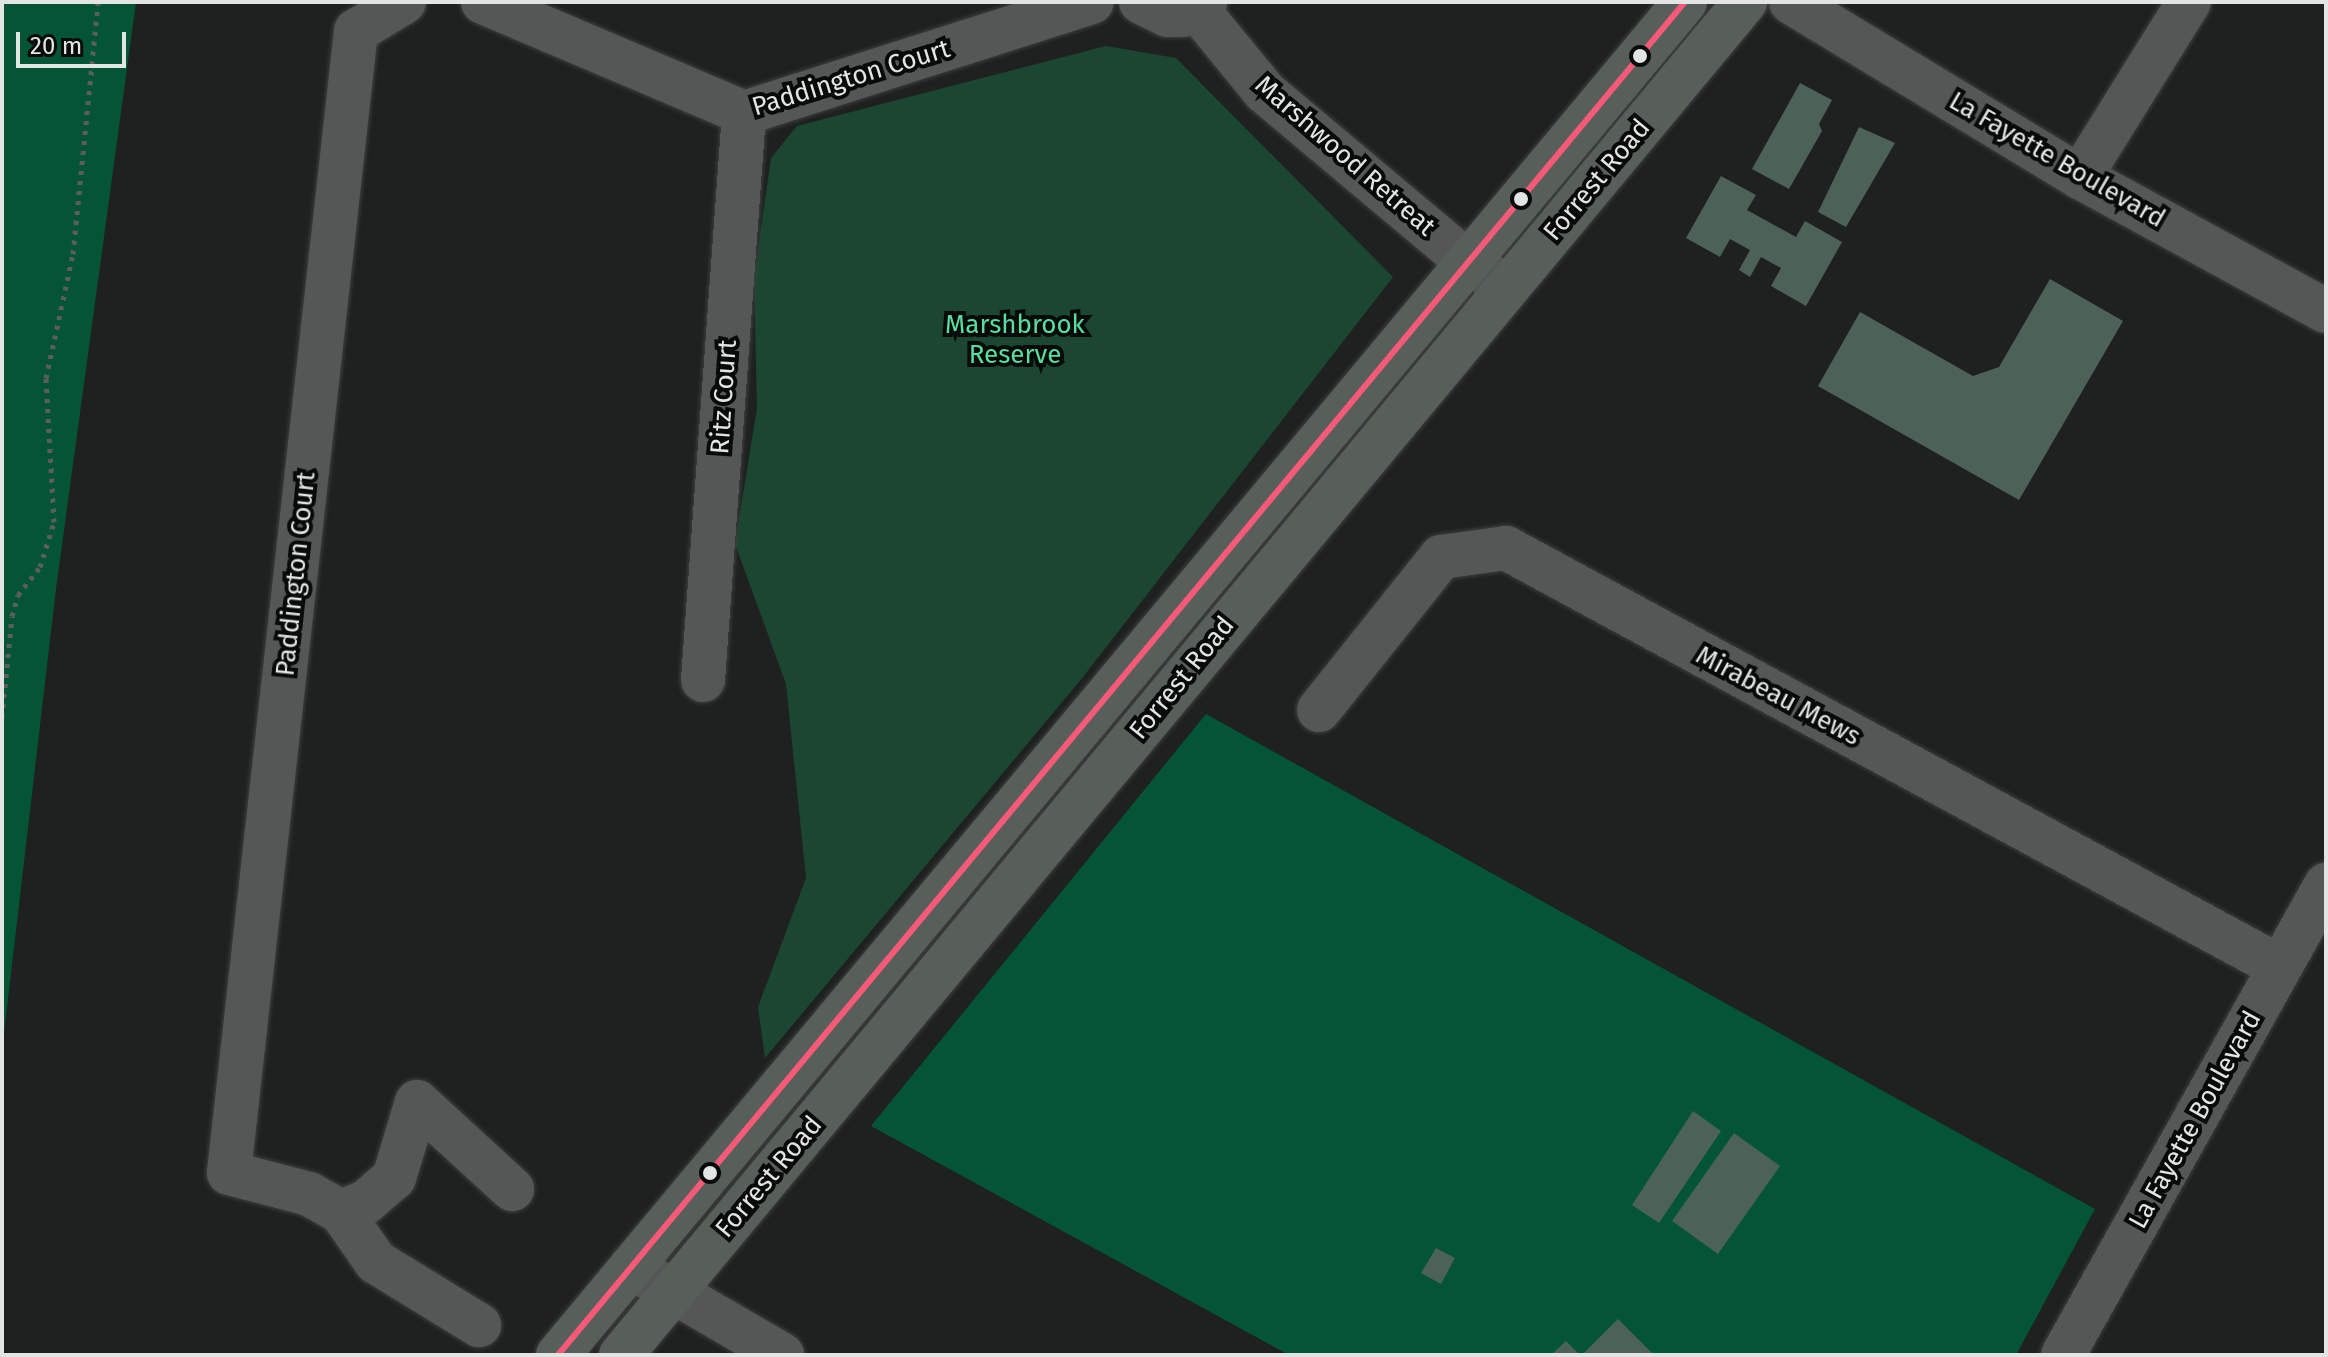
<!DOCTYPE html>
<html>
<head>
<meta charset="utf-8">
<style>
	body { margin:0 }
	#map { position:relative; width:2328px; height:1357px; overflow:hidden; background:#1e211f; font-family:"Fira Sans",sans-serif }
	div>[style] { position:absolute }
	.green>* { inset:0; background:#1b4732 }
	.forest>* { inset:0; background:#045536 }
	.building>* { inset:0; background:#4c6157 }
	.path>* { height:5px; margin-top:-2.5px; transform-origin:0; background:repeating-linear-gradient(90deg,#5c5d5c 0 4px,transparent 0 10px) }
	.roads { filter:drop-shadow(0 0 2px #3c3e3d) drop-shadow(0 0 2px #3c3e3d) }
	.minor>* { height:44px; margin:-22px; padding:0 22px; transform-origin:22px; border-radius:22px; background:#555756 }
	.major>* { height:44px; margin:-22px; padding:0 22px; transform-origin:22px; border-radius:22px; background:#585f5b }
	.bus-1>* { height:6px; margin:-3px; padding:0 3px; transform-origin:3px; border-radius:3px; background:#f75a77 }
	.dots>* { width:22px; height:22px; translate:-50% -50%; box-sizing:border-box; border:4px solid #080a09; border-radius:50% }
	span { translate:-50% -50%; white-space:nowrap; text-align:center; line-height:1.15; -webkit-text-stroke:8px #080a09; paint-order:stroke }
	.street-label { font-size:26px; color:#e2e5e3 }
	.park-label { font-size:26px; color:#58df9f }
	.frame { position:absolute; inset:0; border:4px solid #e2e5e3; pointer-events:none }
	.scale { position:absolute; left:16px; top:32px; width:110px; height:36px; box-sizing:border-box; border:4px solid #e2e5e3; border-top:0; padding-left:10px; font-size:24px; line-height:28px; white-space:nowrap; color:#e2e5e3; -webkit-text-stroke:6px #080a09; paint-order:stroke }
</style>
</head>
<body>
<div id="map">
	<div class="green">
		<i style="clip-path:polygon(1106px 46px,1176px 58px,1393px 277px,1083px 677px,765px 1058px,758px 1007px,806px 878px,786px 684px,735px 544px,757px 408px,754px 277px,771px 158px,797px 126px)"></i>
	</div>
	<div class="forest">
		<i style="clip-path:polygon(2px 2px,136px 2px,56px 589px,2px 1050px)"></i>
		<i style="clip-path:polygon(1206px 714px,2095px 1209px,2016px 1355px,1289px 1355px,871px 1126px)"></i>
	</div>
	<div class="building">
		<i style="clip-path:polygon(1800px 83px,1832px 100px,1819px 124px,1822px 131px,1789px 189px,1752px 169px)"></i>
		<i style="clip-path:polygon(1859px 127px,1895px 143px,1846px 227px,1818px 212px)"></i>
		<i style="clip-path:polygon(1721px 176px,1756px 195px,1747px 210px,1796px 237px,1805px 221px,1842px 242px,1806px 306px,1771px 286px,1781px 268px,1761px 257px,1750px 277px,1739px 270px,1750px 250px,1730px 239px,1720px 257px,1686px 238px)"></i>
		<i style="clip-path:polygon(2050px 279px,2123px 321px,2019px 500px,1818px 386px,1860px 312px,1973px 376px,1999px 367px)"></i>
		<i style="clip-path:polygon(1693px 1111px,1721px 1131px,1659px 1223px,1632px 1205px)"></i>
		<i style="clip-path:polygon(1734px 1133px,1780px 1166px,1718px 1254px,1672px 1221px)"></i>
		<i style="clip-path:polygon(1436px 1248px,1455px 1258px,1441px 1284px,1421px 1273px)"></i>
		<i style="clip-path:polygon(1618px 1319px,1654px 1355px,1582px 1355px)"></i>
		<i style="clip-path:polygon(1566px 1341px,1580px 1355px,1551px 1355px)"></i>
	</div>
	<div class="path">
		<i style="left:2px;top:717px;width:101px;rotate:-84.3deg"></i>
		<i style="left:12px;top:616px;width:22px;rotate:-74deg"></i>
		<i style="left:18px;top:595px;width:36px;rotate:-52deg"></i>
		<i style="left:40px;top:567px;width:47px;rotate:-72.7deg"></i>
		<i style="left:54px;top:522px;width:144px;rotate:-93.2deg"></i>
		<i style="left:46px;top:378px;width:127px;rotate:-77.7deg"></i>
		<i style="left:73px;top:254px;width:253px;rotate:-84.3deg"></i>
	</div>
	<div class="roads">
		<div class="minor">
			<i style="left:404px;top:2px;width:56px;rotate:148.9deg"></i>
			<i style="left:356px;top:31px;width:1149px;rotate:96.35deg"></i>
			<i style="left:229px;top:1173px;width:83px;rotate:14.7deg"></i>
			<i style="left:309px;top:1194px;width:37px;rotate:29deg"></i>
			<i style="left:341px;top:1212px;width:61px;rotate:55deg"></i>
			<i style="left:376px;top:1262px;width:121px;rotate:31.5deg"></i>
			<i style="left:483px;top:2px;width:284px;rotate:23deg"></i>
			<i style="left:744px;top:113px;width:365px;rotate:-17.7deg"></i>
			<i style="left:1141px;top:2px;width:30px;rotate:26deg"></i>
			<i style="left:1168px;top:15px;width:15px"></i>
			<i style="left:1183px;top:15px;width:26px;rotate:-31deg"></i>
			<i style="left:1791px;top:2px;width:338px;rotate:31.2deg"></i>
			<i style="left:2080px;top:177px;width:280px;rotate:28.6deg"></i>
			<i style="left:1197px;top:9px;width:107px;rotate:50.7deg"></i>
			<i style="left:1265px;top:92px;width:268px;rotate:40deg"></i>
			<i style="left:1470px;top:264px;width:44px;rotate:31.2deg"></i>
			<i style="left:2080px;top:177px;width:206px;rotate:-58.1deg"></i>
			<i style="left:703px;top:680px;width:568px;rotate:-85.86deg"></i>
			<i style="left:1319px;top:710px;width:196px;rotate:-51.4deg"></i>
			<i style="left:1441px;top:557px;width:66px;rotate:-7.9deg"></i>
			<i style="left:1506px;top:548px;width:880px;rotate:28.43deg"></i>
			<i style="left:341px;top:1212px;width:27px;rotate:-22deg"></i>
			<i style="left:366px;top:1202px;width:37px;rotate:-41deg"></i>
			<i style="left:394px;top:1178px;width:79px;rotate:-73.2deg"></i>
			<i style="left:417px;top:1102px;width:129px;rotate:42.5deg"></i>
			<i style="left:631px;top:1267px;width:175px;rotate:30.2deg"></i>
			<i style="left:2063px;top:1355px;width:539px;rotate:-60.77deg"></i>
		</div>
		<div class="major">
			<i style="left:558px;top:1355px;width:1761px;rotate:-50.21deg"></i>
			<i style="left:621px;top:1355px;width:1759px;rotate:-50.28deg"></i>
		</div>
	</div>
	<div class="bus-1">
		<i style="left:558px;top:1355px;width:1761px;rotate:-50.21deg"></i>
	</div>
	<div class="dots">
		<i style="left:1640px;top:56px;background:#e2e5e3"></i>
		<i style="left:1521px;top:199px;background:#e2e5e3"></i>
		<i style="left:710px;top:1173px;background:#e2e5e3"></i>
	</div>
	<div class="street-label">
		<span style="left:851px;top:78px;rotate:-17deg">Paddington Court</span>
		<span style="left:1345px;top:156px;rotate:41deg">Marshwood Retreat</span>
		<span style="left:2057px;top:160px;rotate:30deg">La Fayette Boulevard</span>
		<span style="left:1597px;top:180px;rotate:-50deg">Forrest Road</span>
		<span style="left:724px;top:397px;rotate:-86deg">Ritz Court</span>
		<span style="left:296px;top:574px;rotate:-84deg">Paddington Court</span>
		<span style="left:1182px;top:678px;rotate:-51deg">Forrest Road</span>
		<span style="left:1778px;top:696px;rotate:28deg">Mirabeau Mews</span>
		<span style="left:2195px;top:1120px;rotate:-61deg">La Fayette Boulevard</span>
		<span style="left:769px;top:1177px;rotate:-50deg">Forrest Road</span>
	</div>
	<div class="park-label">
		<span style="left:1015px;top:340px">Marshbrook<br>Reserve</span>
	</div>
	<div class="frame"></div>
	<div class="scale">20 m</div>
</div>
</body>
</html>
